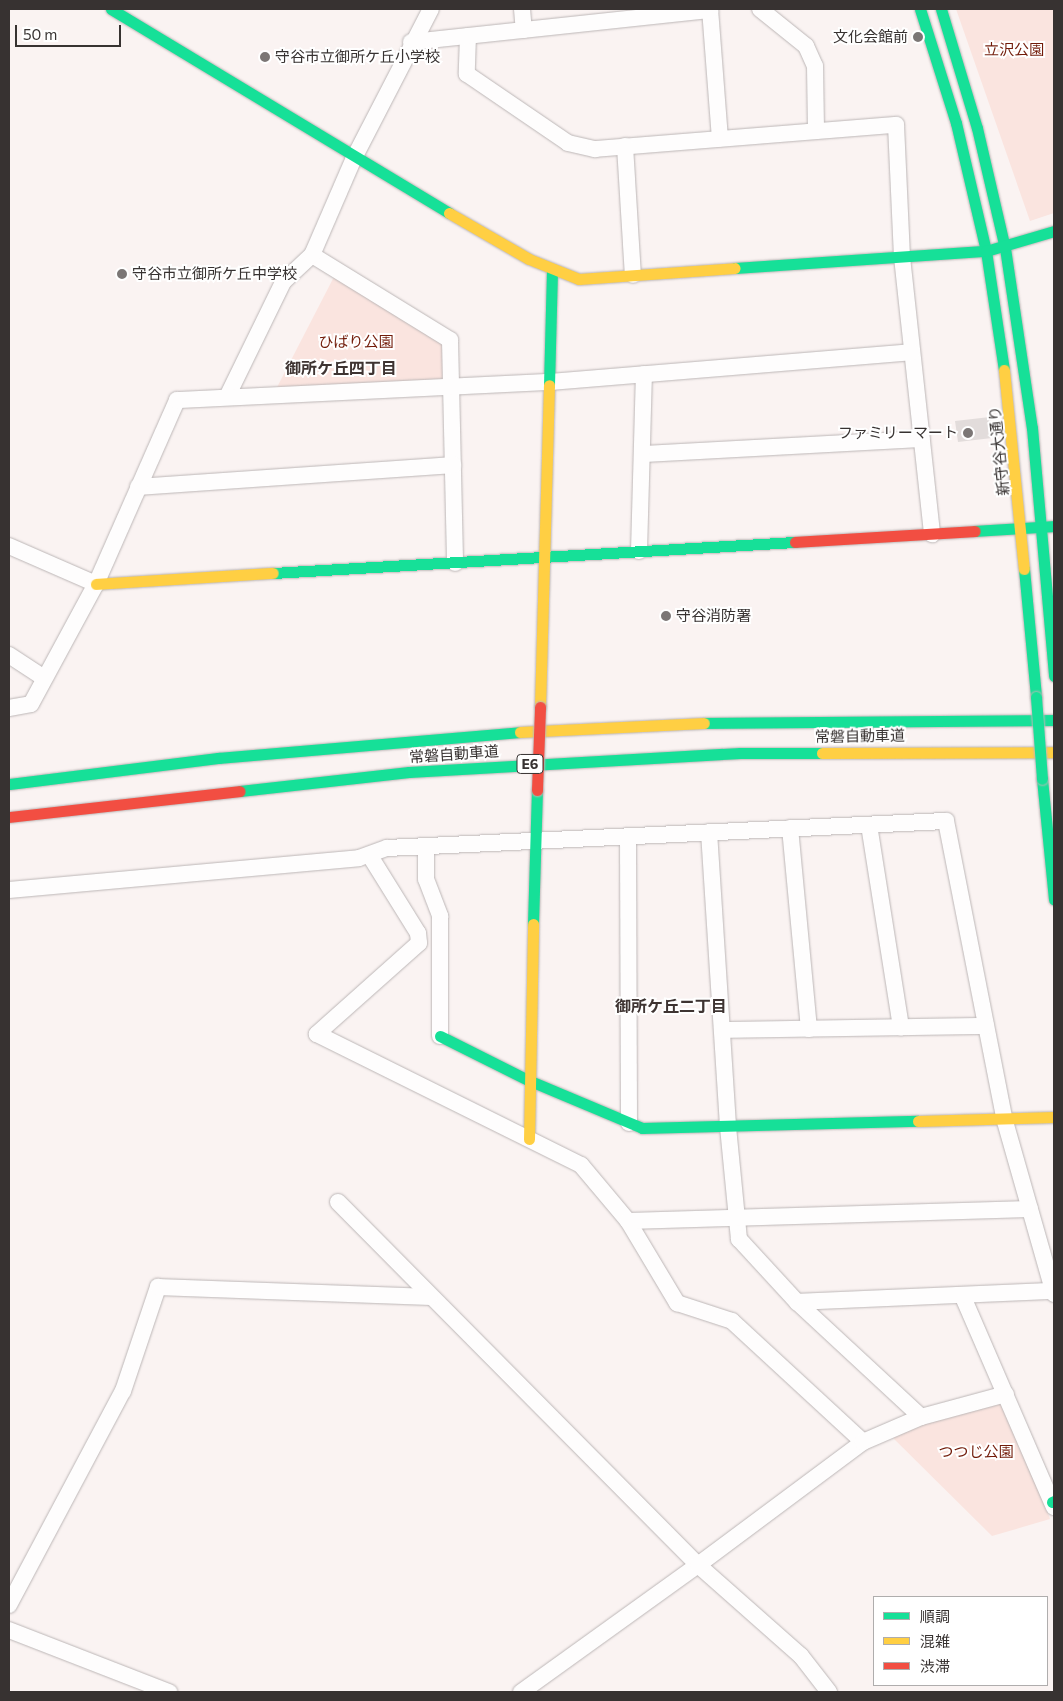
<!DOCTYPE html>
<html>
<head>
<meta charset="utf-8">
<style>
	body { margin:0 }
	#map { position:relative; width:1063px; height:1701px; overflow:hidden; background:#faf3f2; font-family:Commissioner,"Noto Sans JP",sans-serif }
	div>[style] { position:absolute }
	.green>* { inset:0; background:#fae4df }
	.building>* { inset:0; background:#e2dcdb }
	.roads { filter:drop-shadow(0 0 1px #bcb6b6) drop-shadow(0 0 1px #bcb6b6) }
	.street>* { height:16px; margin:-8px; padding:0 8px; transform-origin:8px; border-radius:8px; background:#fefdfd }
	.fast>* { height:11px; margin:-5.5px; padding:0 5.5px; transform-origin:5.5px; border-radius:5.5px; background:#16e098 }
	.slow>* { height:11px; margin:-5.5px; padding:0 5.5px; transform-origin:5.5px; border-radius:5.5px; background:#ffcf43 }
	.jam>* { height:11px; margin:-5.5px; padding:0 5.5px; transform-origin:5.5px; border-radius:5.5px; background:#f24e42 }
	.bridges { filter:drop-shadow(0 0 1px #bcb6b6) drop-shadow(0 0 1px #bcb6b6) }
	.fast-bridge>* { height:11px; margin:-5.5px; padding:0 5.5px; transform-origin:5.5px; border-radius:5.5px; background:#16e098 }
	.jam-bridge>* { height:11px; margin:-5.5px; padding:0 5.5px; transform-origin:5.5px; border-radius:5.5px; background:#f24e42 }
	.dots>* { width:14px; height:14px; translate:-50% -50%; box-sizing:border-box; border:2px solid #fff; border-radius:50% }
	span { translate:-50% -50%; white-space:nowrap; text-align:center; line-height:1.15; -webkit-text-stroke:4px #fff; paint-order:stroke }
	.shield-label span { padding:1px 4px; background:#fff; border:1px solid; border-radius:4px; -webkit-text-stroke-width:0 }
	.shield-label { font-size:14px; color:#373231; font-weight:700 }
	.poi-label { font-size:15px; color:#373231 }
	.right { translate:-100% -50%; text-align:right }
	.left { translate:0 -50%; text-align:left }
	.park-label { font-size:15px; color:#721b09 }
	.street-label { font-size:15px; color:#373231 }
	.neighbourhood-label { font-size:16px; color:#3e3432; font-weight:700 }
	.frame { position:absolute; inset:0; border:10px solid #373231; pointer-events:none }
	.legend { position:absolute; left:873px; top:1596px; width:175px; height:90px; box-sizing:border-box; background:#fff; border:1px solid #afadad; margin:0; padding:6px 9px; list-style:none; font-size:15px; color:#373231 }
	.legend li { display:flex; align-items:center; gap:10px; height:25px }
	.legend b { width:25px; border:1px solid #afadad }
	.scale { position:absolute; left:15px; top:25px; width:106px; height:22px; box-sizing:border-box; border:2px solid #373231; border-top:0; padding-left:6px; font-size:15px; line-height:18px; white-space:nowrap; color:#373231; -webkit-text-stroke:4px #fff; paint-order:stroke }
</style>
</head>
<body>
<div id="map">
	<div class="green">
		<i style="clip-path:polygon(956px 9px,1054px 9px,1054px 213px,1030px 221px)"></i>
		<i style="clip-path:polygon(337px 271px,450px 340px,451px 387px,273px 395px)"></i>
		<i style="clip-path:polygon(1006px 1394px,1050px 1519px,992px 1536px,886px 1431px)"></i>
	</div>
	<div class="building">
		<i style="clip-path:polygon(990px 417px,992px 438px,958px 442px,955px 421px)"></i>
	</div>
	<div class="roads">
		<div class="street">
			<i style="left:522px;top:9px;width:21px;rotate:85deg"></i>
			<i style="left:710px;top:9px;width:130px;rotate:85.6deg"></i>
			<i style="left:760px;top:9px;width:59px;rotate:38.8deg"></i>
			<i style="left:806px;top:46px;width:22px;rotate:66deg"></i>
			<i style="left:815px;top:66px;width:65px;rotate:89.1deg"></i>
			<i style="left:468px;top:36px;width:38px;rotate:92deg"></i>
			<i style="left:467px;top:74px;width:122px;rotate:34.3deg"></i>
			<i style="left:568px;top:143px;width:28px;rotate:13deg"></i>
			<i style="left:595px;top:149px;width:302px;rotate:-4.6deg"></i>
			<i style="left:896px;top:125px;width:132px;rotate:87.4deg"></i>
			<i style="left:902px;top:257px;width:279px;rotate:83.8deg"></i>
			<i style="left:411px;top:42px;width:301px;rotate:-6.1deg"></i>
			<i style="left:625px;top:146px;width:129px;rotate:86.5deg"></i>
			<i style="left:312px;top:255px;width:162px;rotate:31.6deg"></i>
			<i style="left:450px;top:340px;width:223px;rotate:88.7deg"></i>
			<i style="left:227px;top:397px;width:128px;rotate:-64deg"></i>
			<i style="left:283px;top:282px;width:40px;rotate:-43deg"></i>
			<i style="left:312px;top:255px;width:106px;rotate:-66.6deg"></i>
			<i style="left:354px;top:158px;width:168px;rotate:-62.7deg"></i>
			<i style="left:643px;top:454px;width:279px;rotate:-3.1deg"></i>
			<i style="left:138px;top:487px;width:316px;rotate:-4deg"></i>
			<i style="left:9px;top:546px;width:95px;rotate:23.6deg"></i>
			<i style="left:639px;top:551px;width:177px;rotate:-88.4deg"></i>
			<i style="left:9px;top:655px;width:42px;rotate:33.3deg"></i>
			<i style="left:9px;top:708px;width:22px;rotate:-10deg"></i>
			<i style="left:31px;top:704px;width:136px;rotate:-61.6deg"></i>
			<i style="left:96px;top:584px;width:201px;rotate:-66.2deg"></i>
			<i style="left:177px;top:400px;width:372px;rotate:-2.8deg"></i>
			<i style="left:549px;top:382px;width:364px;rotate:-4.7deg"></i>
			<i style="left:869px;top:825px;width:205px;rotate:81deg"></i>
			<i style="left:790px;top:828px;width:202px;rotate:84.6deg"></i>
			<i style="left:709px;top:832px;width:296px;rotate:86.3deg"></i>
			<i style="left:728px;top:1127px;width:113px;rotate:84.4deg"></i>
			<i style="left:739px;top:1239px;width:86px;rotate:47.4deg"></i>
			<i style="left:797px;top:1302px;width:169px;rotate:42.8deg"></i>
			<i style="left:921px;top:1417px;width:88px;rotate:-15.1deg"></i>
			<i style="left:628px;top:836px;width:287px;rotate:89.8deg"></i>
			<i style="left:426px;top:846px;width:33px;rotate:90deg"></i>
			<i style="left:426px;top:879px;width:40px;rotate:69deg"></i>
			<i style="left:440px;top:916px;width:120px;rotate:90deg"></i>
			<i style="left:370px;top:856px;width:91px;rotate:58.1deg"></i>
			<i style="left:418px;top:933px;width:10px;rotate:84deg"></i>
			<i style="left:419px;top:943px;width:137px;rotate:138.3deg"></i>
			<i style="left:317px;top:1034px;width:295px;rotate:26.4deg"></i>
			<i style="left:581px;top:1165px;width:73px;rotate:50deg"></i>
			<i style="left:628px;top:1221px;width:96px;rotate:59.1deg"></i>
			<i style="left:677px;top:1303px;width:58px;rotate:18.1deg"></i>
			<i style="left:732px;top:1321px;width:178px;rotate:42.7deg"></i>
			<i style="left:9px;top:890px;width:351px;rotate:-5.2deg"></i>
			<i style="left:359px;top:858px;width:30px;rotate:-20deg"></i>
			<i style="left:387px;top:848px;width:560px;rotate:-2.77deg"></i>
			<i style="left:946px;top:821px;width:303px;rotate:78.9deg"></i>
			<i style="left:1004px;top:1118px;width:183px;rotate:74.1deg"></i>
			<i style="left:722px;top:1030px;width:264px;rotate:-0.9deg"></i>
			<i style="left:338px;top:1202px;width:511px;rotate:45.24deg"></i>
			<i style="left:698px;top:1565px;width:218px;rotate:144.3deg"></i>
			<i style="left:628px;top:1221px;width:402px;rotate:-1.7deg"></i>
			<i style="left:963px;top:1297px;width:229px;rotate:66.6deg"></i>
			<i style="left:797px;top:1302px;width:256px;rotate:-2.5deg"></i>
			<i style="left:9px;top:1605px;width:242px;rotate:-62deg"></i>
			<i style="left:123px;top:1391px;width:110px;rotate:-71.4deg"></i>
			<i style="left:158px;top:1287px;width:272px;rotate:2.1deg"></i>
			<i style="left:9px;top:1630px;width:172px;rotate:21.2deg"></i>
			<i style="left:829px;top:1692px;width:46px;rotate:-127.9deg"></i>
			<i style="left:801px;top:1656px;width:137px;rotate:-138.5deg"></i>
			<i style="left:698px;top:1565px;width:206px;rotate:-36.7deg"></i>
			<i style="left:863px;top:1442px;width:63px;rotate:-23.3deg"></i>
		</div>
		<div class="fast">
			<i style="left:111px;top:9px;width:395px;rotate:31.1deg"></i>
			<i style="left:920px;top:9px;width:120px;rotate:72.5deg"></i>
			<i style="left:956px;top:123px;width:131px;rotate:76.8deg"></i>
			<i style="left:986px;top:251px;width:120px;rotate:81.4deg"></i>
			<i style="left:941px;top:9px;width:124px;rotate:73.2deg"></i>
			<i style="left:977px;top:128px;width:123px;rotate:76.9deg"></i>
			<i style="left:1005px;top:248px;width:182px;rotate:81.5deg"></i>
			<i style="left:1032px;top:428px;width:249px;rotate:84.9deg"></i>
			<i style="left:735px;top:268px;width:252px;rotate:-3.9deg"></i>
			<i style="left:986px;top:251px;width:71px;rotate:-16.4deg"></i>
			<i style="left:549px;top:385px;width:116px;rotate:-88.5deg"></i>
			<i style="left:975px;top:531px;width:79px;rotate:-3.6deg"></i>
			<i style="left:1024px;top:569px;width:129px;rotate:84.6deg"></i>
			<i style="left:273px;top:573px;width:523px;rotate:-3.4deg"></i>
			<i style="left:704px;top:723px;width:350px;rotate:-0.5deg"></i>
			<i style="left:1042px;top:779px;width:121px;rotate:84.3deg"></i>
			<i style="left:9px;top:784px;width:211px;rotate:-7.1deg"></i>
			<i style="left:218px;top:758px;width:303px;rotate:-4.9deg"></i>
			<i style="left:240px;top:791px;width:170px;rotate:-6.4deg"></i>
			<i style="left:409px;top:772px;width:332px;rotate:-3.3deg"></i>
			<i style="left:740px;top:753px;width:82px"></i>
			<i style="left:533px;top:924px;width:134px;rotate:-88.3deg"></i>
			<i style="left:440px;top:1036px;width:98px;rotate:26.6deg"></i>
			<i style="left:528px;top:1080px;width:124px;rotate:22.8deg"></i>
			<i style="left:642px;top:1128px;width:276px;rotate:-1.5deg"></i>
			<i style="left:1052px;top:1502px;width:2px;rotate:-27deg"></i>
		</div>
		<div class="slow">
			<i style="left:449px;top:213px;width:92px;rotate:29.9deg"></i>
			<i style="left:529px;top:259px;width:54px;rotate:21.8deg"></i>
			<i style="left:579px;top:279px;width:156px;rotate:-4deg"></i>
			<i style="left:1004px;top:370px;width:200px;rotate:84.3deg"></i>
			<i style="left:96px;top:584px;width:177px;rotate:-3.6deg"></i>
			<i style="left:540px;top:707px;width:322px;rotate:-88.4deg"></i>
			<i style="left:520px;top:732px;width:184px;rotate:-2.8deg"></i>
			<i style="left:822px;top:753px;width:232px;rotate:-0.2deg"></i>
			<i style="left:918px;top:1121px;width:136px;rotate:-1.7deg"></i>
			<i style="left:529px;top:1139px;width:215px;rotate:-88.9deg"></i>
		</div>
		<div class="jam">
			<i style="left:795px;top:542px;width:180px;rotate:-3.5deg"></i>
			<i style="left:9px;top:817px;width:232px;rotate:-6.4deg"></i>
		</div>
	</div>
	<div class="bridges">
		<div class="fast-bridge">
			<i style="left:1036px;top:697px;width:82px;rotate:85.8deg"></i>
		</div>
		<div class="jam-bridge">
			<i style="left:537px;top:790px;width:83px;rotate:-87.9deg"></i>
		</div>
	</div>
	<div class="dots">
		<i style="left:918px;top:37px;background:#7b7675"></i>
		<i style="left:265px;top:57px;background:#7b7675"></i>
		<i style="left:122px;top:274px;background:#7b7675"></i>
		<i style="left:968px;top:433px;background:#7b7675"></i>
		<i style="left:666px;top:616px;background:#7b7675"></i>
	</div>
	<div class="shield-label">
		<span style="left:530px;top:764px">E6</span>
	</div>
	<div class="poi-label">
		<span class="right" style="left:908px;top:37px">文化会館前</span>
		<span class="left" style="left:275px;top:57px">守谷市立御所ケ丘小学校</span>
		<span class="left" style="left:132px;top:274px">守谷市立御所ケ丘中学校</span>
		<span class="right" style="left:958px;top:433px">ファミリーマート</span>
		<span class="left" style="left:676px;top:616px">守谷消防署</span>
	</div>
	<div class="park-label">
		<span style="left:1014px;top:50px">立沢公園</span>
		<span style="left:356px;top:342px">ひばり公園</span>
		<span style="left:976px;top:1452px">つつじ公園</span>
	</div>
	<div class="street-label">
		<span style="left:999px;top:451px;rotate:-96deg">新守谷大通り</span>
		<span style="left:860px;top:736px;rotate:-1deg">常磐自動車道</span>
		<span style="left:454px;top:754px;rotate:-4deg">常磐自動車道</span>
	</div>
	<div class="neighbourhood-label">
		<span style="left:341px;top:368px">御所ケ丘四丁目</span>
		<span style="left:671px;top:1006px">御所ケ丘二丁目</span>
	</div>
	<div class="frame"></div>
	<ul class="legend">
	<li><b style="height:6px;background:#16e098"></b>順調</li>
	<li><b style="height:6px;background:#ffcf43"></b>混雑</li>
	<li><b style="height:6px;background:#f24e42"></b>渋滞</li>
	</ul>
	<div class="scale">50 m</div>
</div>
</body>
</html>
